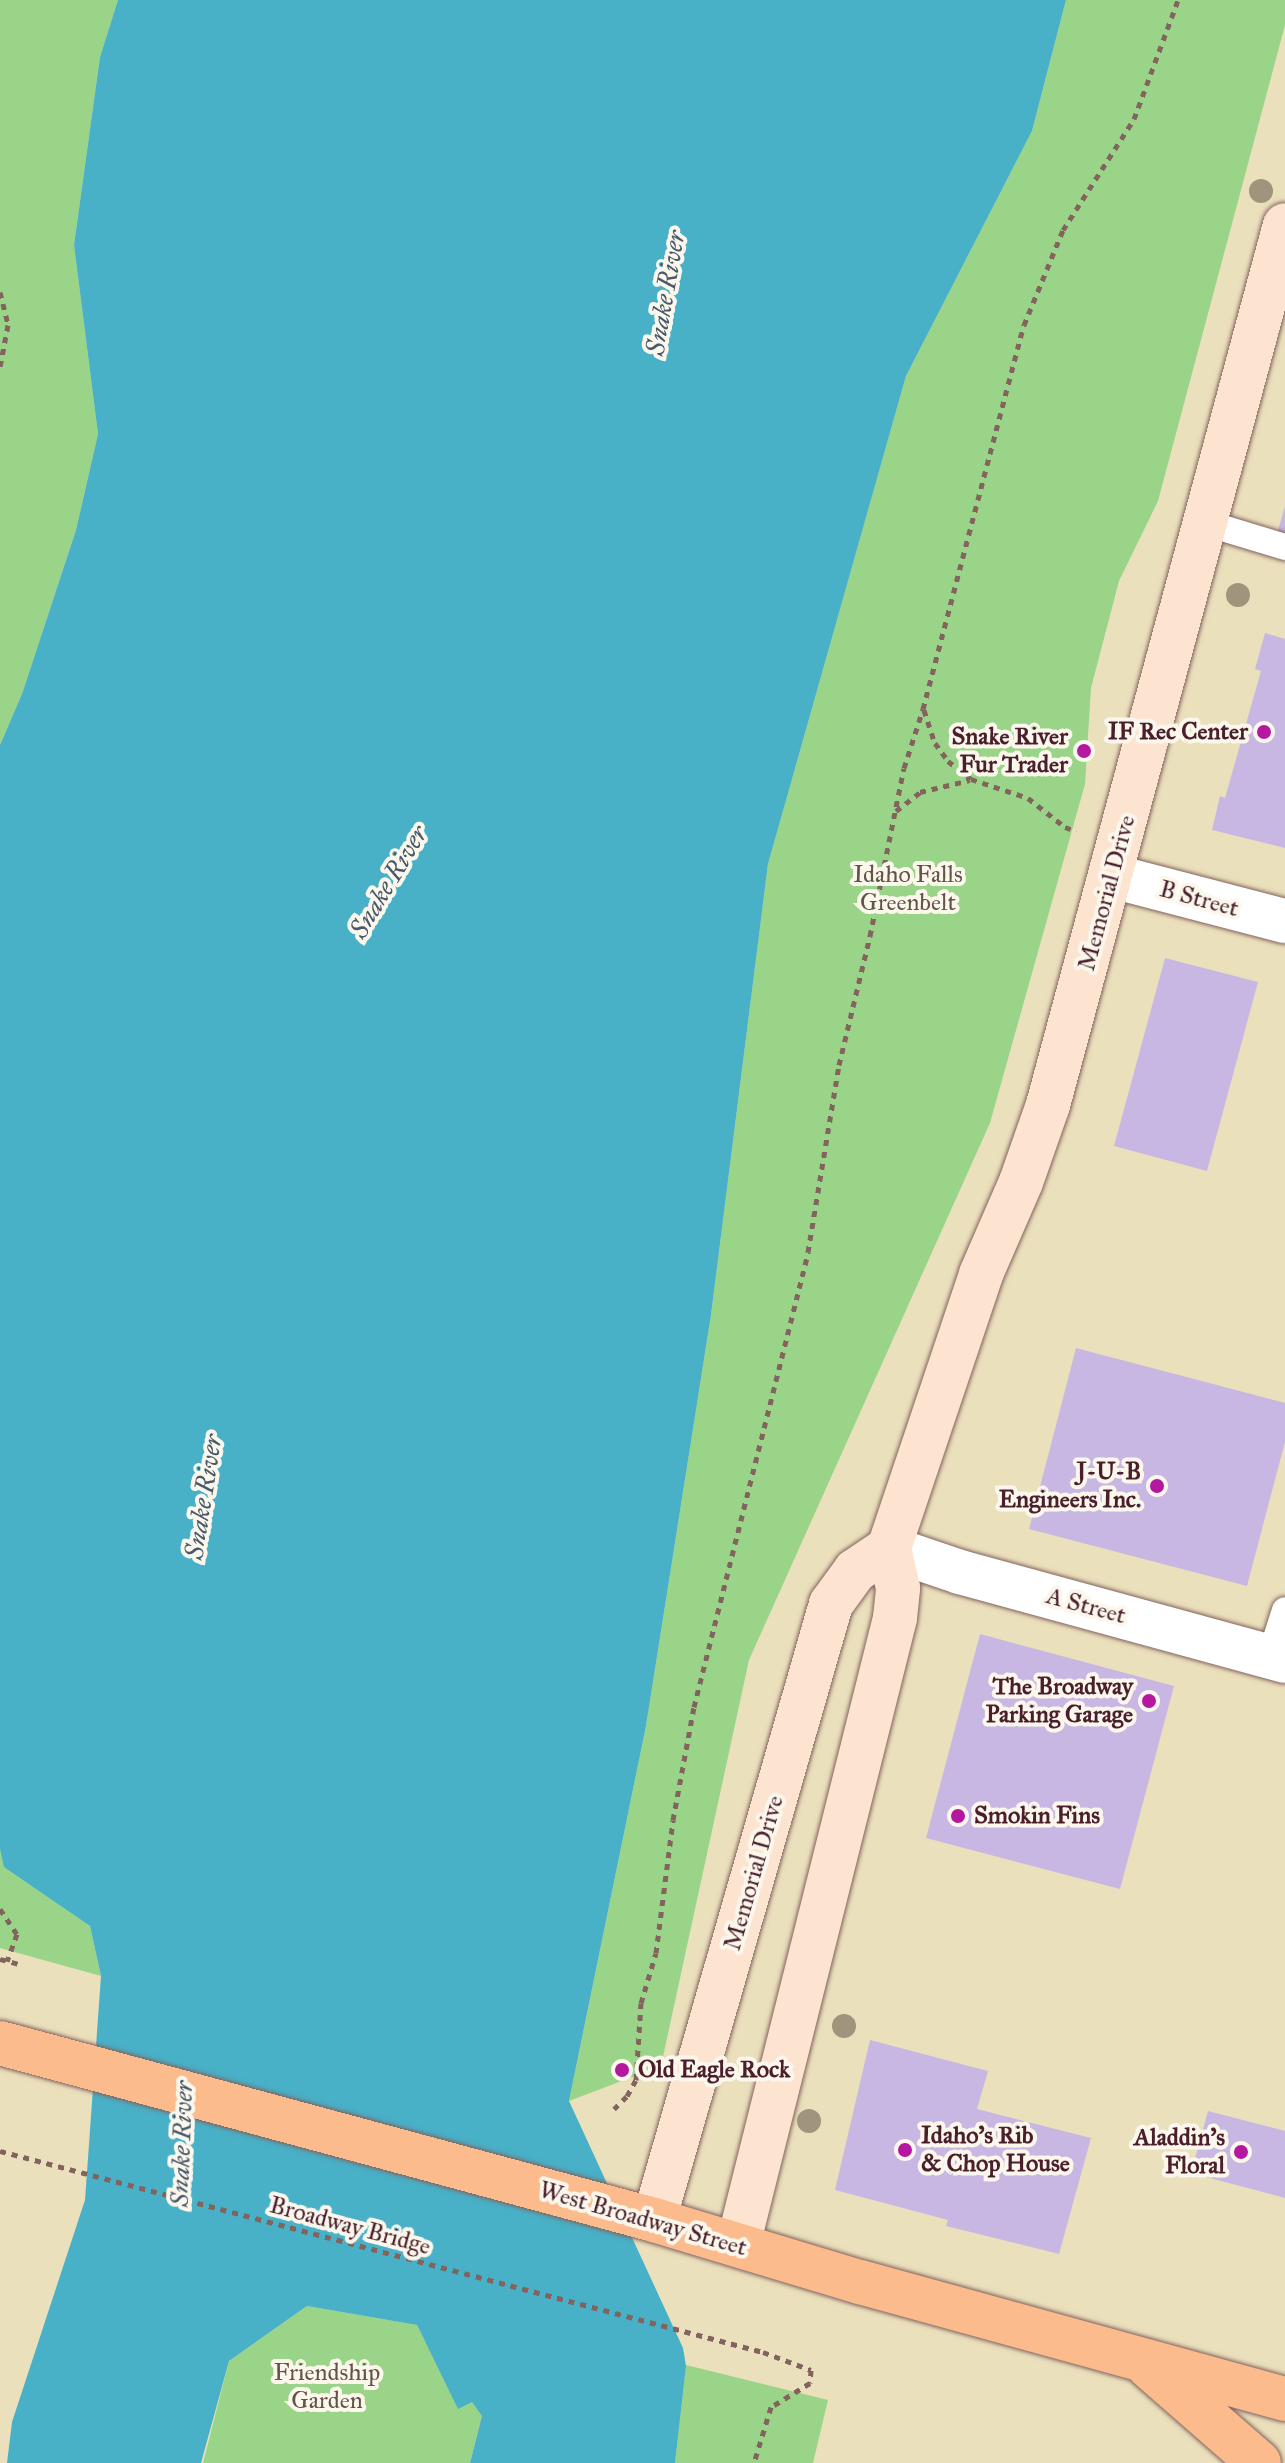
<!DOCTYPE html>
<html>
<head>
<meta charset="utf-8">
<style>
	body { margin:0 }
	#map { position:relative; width:1285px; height:2463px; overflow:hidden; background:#ebe0bc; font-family:"IM FELL Great Primer",serif }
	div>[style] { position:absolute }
	.green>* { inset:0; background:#99d488 }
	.water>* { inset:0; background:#48b0c7 }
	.building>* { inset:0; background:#c8b7e2 }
	.path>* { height:5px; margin-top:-2.5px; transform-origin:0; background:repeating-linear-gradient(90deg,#82635e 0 6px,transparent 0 12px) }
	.roads { filter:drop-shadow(0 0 2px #82635e) drop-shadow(0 0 2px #82635e) }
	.lane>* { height:26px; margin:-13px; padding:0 13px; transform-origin:13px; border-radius:13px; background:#fff }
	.street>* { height:44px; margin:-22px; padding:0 22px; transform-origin:22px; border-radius:22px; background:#fff }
	.secondary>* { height:44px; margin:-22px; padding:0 22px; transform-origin:22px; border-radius:22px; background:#fde4d1 }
	.primary>* { height:44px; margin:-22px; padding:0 22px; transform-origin:22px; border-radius:22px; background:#fbbb8d }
	.trees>* { width:24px; height:24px; margin:-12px; border-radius:50%; background:#a0947c }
	.dots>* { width:22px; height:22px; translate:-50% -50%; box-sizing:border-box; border:4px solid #fbf7ec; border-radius:50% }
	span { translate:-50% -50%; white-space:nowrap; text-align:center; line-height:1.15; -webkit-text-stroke:8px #fbf7ec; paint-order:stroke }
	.poi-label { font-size:24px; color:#4a1f2b; font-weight:700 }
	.right { translate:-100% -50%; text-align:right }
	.left { translate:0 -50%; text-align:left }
	.park-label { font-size:24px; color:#625547 }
	.street-label { font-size:24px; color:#4a1f2b }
	.water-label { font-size:26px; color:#495969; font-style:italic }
</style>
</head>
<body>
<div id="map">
	<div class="green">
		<i style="clip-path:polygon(0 0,118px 0,100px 57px,74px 245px,98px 434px,76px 530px,22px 694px,0 745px)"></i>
		<i style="clip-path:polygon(1066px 0,1285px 0,1285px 25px,1158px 501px,1119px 581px,1091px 688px,1085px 784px,990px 1123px,749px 1660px,661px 2066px,569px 2101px,646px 1726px,711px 1315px,768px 864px,906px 376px,1032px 131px)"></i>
		<i style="clip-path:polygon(0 1849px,5px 1867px,90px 1926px,101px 1976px,0 1948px)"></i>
		<i style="clip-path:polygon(307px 2306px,417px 2325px,458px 2408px,472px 2401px,482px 2416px,470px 2463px,203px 2463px,229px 2361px)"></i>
		<i style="clip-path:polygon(686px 2365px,828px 2400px,813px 2463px,675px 2463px)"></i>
	</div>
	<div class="water">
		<i style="clip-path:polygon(118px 0,1066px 0,1032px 131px,906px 376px,768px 864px,711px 1315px,646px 1726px,569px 2101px,683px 2348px,686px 2366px,675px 2463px,470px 2463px,482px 2416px,472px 2402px,458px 2409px,417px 2325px,307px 2306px,229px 2361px,201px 2463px,7px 2463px,12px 2422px,85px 2200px,101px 1976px,90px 1926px,4px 1867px,0 1849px,0 745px,22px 694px,76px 530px,98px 434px,74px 245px,100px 57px)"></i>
	</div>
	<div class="building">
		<i style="clip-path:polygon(1285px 506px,1285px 539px,1276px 537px)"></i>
		<i style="clip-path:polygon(1265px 633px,1285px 639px,1285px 848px,1212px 830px,1220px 796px,1225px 798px,1261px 671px,1255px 669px)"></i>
		<i style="clip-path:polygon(1165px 958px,1258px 982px,1207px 1171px,1114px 1146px)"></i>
		<i style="clip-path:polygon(1076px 1348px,1285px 1403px,1285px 1442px,1247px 1586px,1029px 1529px)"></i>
		<i style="clip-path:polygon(980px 1634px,1174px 1686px,1120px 1889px,926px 1838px)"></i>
		<i style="clip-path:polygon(870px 2040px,988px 2071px,977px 2109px,1091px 2138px,1059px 2254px,946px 2226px,948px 2220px,835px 2190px)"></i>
		<i style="clip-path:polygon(1208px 2111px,1285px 2131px,1285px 2198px,1191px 2173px)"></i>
	</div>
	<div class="path">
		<i style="left:0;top:292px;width:34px;rotate:76deg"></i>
		<i style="left:8px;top:325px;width:43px;rotate:100.8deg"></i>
		<i style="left:924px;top:710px;width:35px;rotate:72deg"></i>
		<i style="left:935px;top:743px;width:22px;rotate:54deg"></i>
		<i style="left:948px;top:761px;width:29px;rotate:38deg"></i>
		<i style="left:971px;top:779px;width:60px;rotate:18.4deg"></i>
		<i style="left:1028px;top:798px;width:47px;rotate:38.1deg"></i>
		<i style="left:1065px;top:827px;width:12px;rotate:20deg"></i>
		<i style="left:896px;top:811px;width:31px;rotate:-38deg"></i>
		<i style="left:920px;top:792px;width:51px;rotate:-13.5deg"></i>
		<i style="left:0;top:1909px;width:30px;rotate:56deg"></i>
		<i style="left:17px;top:1934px;width:29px;rotate:110deg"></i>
		<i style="left:0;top:1959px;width:20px;rotate:15deg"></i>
		<i style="left:614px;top:2109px;width:18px;rotate:-45deg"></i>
		<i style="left:627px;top:2096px;width:18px;rotate:-61deg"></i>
		<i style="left:636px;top:2080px;width:77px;rotate:-86.3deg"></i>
		<i style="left:641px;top:2003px;width:52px;rotate:-73.3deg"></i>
		<i style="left:656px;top:1953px;width:134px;rotate:-82.7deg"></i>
		<i style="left:673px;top:1820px;width:115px;rotate:-79.5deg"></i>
		<i style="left:694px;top:1707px;width:469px;rotate:-75.9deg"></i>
		<i style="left:808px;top:1252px;width:190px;rotate:-80.6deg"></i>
		<i style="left:839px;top:1065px;width:133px;rotate:-76.5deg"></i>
		<i style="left:870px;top:936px;width:171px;rotate:-78.6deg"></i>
		<i style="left:904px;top:768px;width:62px;rotate:-72.1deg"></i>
		<i style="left:923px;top:709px;width:397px;rotate:-75.3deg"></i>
		<i style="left:1024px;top:325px;width:103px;rotate:-67.7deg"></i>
		<i style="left:1063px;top:230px;width:132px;rotate:-57.4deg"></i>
		<i style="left:1134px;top:119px;width:127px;rotate:-69.7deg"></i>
		<i style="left:0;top:2151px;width:789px;rotate:14.76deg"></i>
		<i style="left:763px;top:2352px;width:51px;rotate:20.6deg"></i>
		<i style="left:811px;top:2370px;width:13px;rotate:94deg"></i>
		<i style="left:810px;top:2383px;width:46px;rotate:148.4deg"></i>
		<i style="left:771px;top:2407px;width:59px;rotate:106.9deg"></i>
	</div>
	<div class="roads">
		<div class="lane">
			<i style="left:1206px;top:523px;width:83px;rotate:16.9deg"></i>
			<i style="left:1270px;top:1657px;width:49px;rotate:-72.3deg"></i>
		</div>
		<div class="street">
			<i style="left:1112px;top:876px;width:179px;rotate:14.6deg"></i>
			<i style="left:889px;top:1548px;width:75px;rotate:18.7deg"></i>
			<i style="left:960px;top:1572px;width:337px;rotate:15.3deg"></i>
		</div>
		<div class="secondary">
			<i style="left:654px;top:2220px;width:641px;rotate:-73.97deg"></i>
			<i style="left:831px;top:1604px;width:41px;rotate:-54deg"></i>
			<i style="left:855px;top:1571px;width:41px;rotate:-34.1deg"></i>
			<i style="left:738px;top:2245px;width:646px;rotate:-75.94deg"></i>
			<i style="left:895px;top:1618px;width:30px;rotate:-84deg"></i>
			<i style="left:898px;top:1588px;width:41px;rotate:-102.7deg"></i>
			<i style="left:889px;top:1548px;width:289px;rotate:-71.4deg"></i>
			<i style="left:981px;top:1274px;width:100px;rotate:-66.5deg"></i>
			<i style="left:1021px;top:1182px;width:82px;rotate:-70.7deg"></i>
			<i style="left:1048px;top:1105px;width:911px;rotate:-74.93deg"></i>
		</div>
		<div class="primary">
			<i style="left:0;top:2043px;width:678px;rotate:15.14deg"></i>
			<i style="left:654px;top:2220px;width:215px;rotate:16.8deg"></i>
			<i style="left:860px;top:2282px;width:441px;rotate:15.4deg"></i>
			<i style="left:1148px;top:2366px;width:147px;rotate:41.1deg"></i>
		</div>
	</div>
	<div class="trees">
		<i style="left:1261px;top:191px"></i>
		<i style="left:1238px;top:595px"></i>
		<i style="left:844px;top:2026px"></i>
		<i style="left:809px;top:2121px"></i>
	</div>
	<div class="dots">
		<i style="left:1264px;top:732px;background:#b5179e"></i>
		<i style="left:1084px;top:751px;background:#b5179e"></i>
		<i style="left:1157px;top:1486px;background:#b5179e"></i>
		<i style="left:1149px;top:1701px;background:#b5179e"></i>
		<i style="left:958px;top:1816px;background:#b5179e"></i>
		<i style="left:622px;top:2070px;background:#b5179e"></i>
		<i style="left:905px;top:2150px;background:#b5179e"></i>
		<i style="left:1241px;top:2152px;background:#b5179e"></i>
	</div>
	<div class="poi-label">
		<span class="right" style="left:1248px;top:732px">IF Rec Center</span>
		<span class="right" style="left:1068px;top:751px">Snake River<br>Fur Trader</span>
		<span class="right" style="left:1141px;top:1486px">J-U-B<br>Engineers Inc.</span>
		<span class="right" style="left:1133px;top:1701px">The Broadway<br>Parking Garage</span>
		<span class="left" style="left:974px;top:1816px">Smokin Fins</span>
		<span class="left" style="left:638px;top:2070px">Old Eagle Rock</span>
		<span class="left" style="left:921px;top:2150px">Idaho's Rib<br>&amp; Chop House</span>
		<span class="right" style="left:1225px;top:2152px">Aladdin's<br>Floral</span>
	</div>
	<div class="park-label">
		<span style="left:908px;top:889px">Idaho Falls<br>Greenbelt</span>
		<span style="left:327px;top:2387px">Friendship<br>Garden</span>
	</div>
	<div class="street-label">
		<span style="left:1107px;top:893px;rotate:-75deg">Memorial Drive</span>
		<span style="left:1199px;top:899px;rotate:15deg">B Street</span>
		<span style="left:1086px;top:1606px;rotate:15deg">A Street</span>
		<span style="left:754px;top:1873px;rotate:-74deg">Memorial Drive</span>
		<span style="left:643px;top:2219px;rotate:16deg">West Broadway Street</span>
		<span style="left:350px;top:2226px;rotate:15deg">Broadway Bridge</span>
	</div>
	<div class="water-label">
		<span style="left:666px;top:293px;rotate:-80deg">Snake River</span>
		<span style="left:389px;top:882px;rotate:-59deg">Snake River</span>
		<span style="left:204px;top:1497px;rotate:-81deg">Snake River</span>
		<span style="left:182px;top:2144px;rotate:-88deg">Snake River</span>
	</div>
</div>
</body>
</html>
